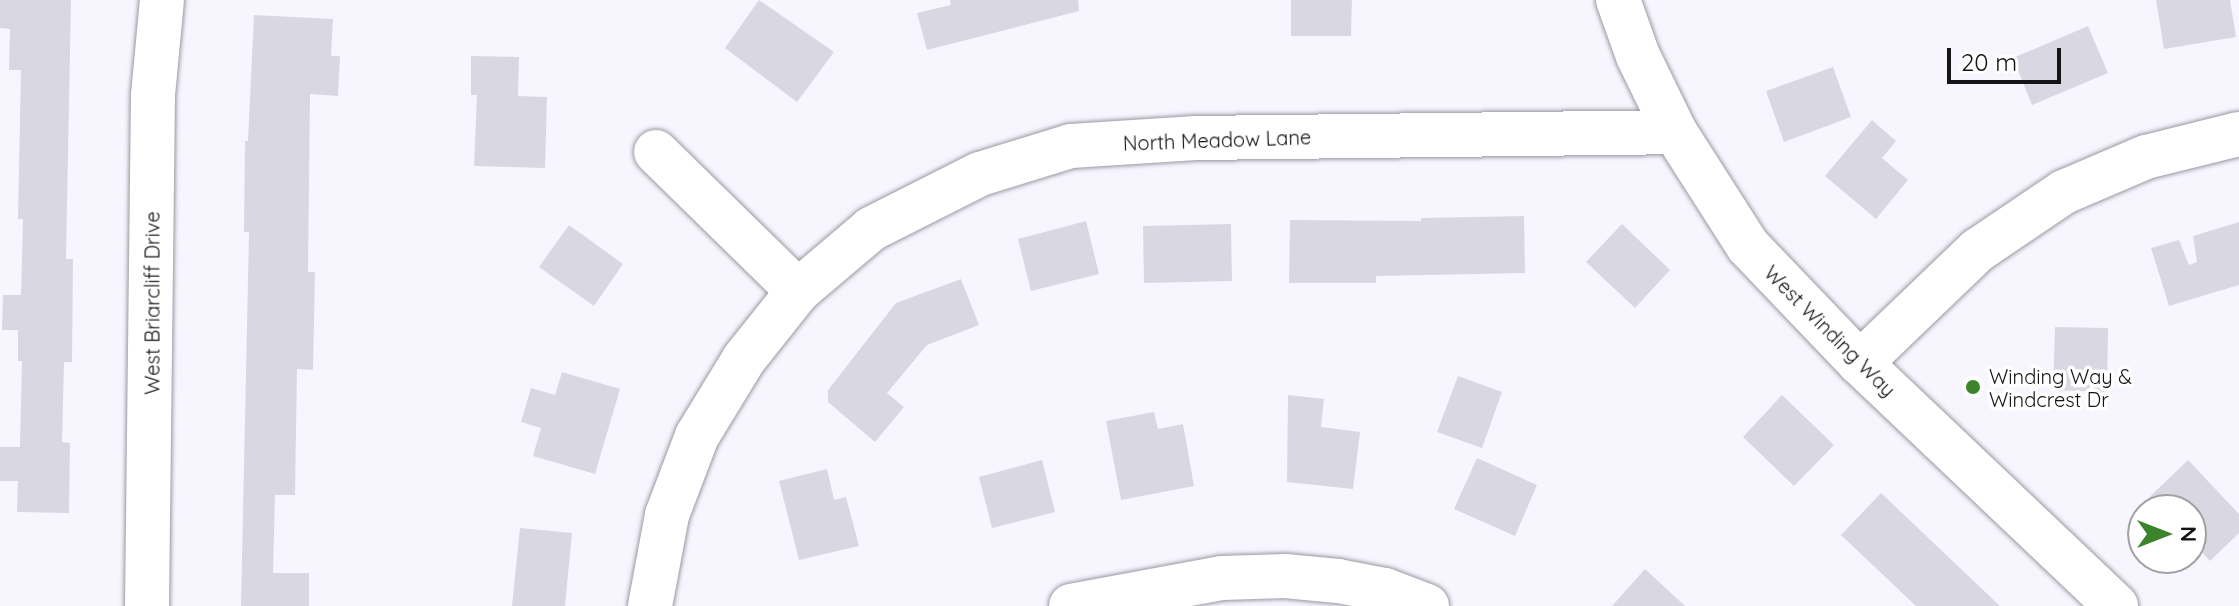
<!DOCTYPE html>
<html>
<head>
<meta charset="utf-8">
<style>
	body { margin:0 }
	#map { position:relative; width:2239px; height:606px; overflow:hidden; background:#f7f6ff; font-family:Quicksand,sans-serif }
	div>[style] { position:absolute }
	.building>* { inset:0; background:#d9d8e2 }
	.roads { filter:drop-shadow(0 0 2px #9a99a3) drop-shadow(0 0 2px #9a99a3) }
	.minor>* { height:44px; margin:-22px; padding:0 22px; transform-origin:22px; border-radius:22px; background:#fff }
	.dots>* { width:22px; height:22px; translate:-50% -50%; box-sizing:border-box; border:4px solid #fff; border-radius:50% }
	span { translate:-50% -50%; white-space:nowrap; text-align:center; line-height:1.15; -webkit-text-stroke:7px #fff; paint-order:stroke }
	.street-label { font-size:20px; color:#141417 }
	.poi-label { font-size:20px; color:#141417 }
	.left { translate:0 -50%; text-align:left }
	.north { position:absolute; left:2127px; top:494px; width:80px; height:80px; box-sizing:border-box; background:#fff; border:2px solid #a1a1a2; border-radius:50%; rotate:90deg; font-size:22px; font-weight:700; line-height:32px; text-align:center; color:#141417 }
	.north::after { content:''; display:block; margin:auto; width:28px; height:36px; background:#3b842b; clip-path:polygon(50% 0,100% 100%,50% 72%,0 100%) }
	.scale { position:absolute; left:1947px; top:48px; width:114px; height:36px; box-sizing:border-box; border:4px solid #141417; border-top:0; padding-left:10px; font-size:24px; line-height:28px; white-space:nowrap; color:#141417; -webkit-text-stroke:6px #fff; paint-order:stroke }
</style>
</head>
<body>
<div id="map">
	<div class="building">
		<i style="clip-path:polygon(0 0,71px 0,66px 259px,73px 259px,72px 362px,64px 362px,62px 442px,70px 443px,69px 513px,17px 512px,18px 481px,0 481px,0 447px,20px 447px,22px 361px,18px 361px,18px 330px,2px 330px,3px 295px,21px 295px,23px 219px,18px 219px,21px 70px,9px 70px,10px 29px,0 28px)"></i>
		<i style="clip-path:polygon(759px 0,834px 52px,797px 102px,725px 48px)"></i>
		<i style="clip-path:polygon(950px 0,1078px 0,1079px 11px,927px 50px,917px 13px,951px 5px)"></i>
		<i style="clip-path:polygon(1291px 0,1352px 0,1351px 36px,1291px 36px)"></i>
		<i style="clip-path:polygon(2156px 0,2230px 0,2236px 37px,2164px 49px)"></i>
		<i style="clip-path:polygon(254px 15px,333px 19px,331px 56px,340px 56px,338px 96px,310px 94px,308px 272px,315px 272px,313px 370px,297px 369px,295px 495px,275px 495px,273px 573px,309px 573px,309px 606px,241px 606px,249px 232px,244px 232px,245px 141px,248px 141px)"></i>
		<i style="clip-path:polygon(2088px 26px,2108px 73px,2032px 105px,2013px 58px)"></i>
		<i style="clip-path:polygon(471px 56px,519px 57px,518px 96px,547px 97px,545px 168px,474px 166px,477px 95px,471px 95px)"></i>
		<i style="clip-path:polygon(1833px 67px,1851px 117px,1784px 142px,1766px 91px)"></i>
		<i style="clip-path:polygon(1872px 120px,1896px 141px,1882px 158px,1908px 180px,1876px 219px,1825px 176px)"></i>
		<i style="clip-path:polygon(1524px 216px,1525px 273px,1376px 276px,1376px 283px,1289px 283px,1290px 220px,1421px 221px,1421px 218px)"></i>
		<i style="clip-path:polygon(1086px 221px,1099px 274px,1031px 291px,1018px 239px)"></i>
		<i style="clip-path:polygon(2239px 222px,2239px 285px,2169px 306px,2151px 248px,2179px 240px,2189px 265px,2197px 262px,2193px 236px)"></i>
		<i style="clip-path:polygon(1231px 224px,1232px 281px,1144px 283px,1143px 226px)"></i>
		<i style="clip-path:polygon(1622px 224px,1670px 270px,1635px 308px,1586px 262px)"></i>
		<i style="clip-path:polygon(569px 225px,623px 264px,594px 306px,539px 267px)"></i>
		<i style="clip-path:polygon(961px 279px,979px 325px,927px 345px,887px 393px,904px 407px,875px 442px,828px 402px,828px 390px,896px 303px)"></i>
		<i style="clip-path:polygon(2055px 327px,2108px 328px,2107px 392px,2053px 390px)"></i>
		<i style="clip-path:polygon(562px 372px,620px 389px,595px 474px,533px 456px,541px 428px,521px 422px,531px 388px,555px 395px)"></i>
		<i style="clip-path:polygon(1458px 376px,1502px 392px,1482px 448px,1437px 432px)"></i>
		<i style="clip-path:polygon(1288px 395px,1324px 399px,1321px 427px,1360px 432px,1353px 489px,1287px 482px)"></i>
		<i style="clip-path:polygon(1782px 395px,1834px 445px,1794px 486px,1743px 437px)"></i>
		<i style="clip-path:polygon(1154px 412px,1158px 429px,1183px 424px,1194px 486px,1121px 500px,1106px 421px)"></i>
		<i style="clip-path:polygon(1477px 458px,1537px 485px,1515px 536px,1454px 509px)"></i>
		<i style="clip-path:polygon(1042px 460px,1055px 512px,992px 528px,979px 477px)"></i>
		<i style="clip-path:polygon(2188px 460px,2239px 514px,2239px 533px,2210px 561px,2191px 541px,2191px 510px,2136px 510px)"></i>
		<i style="clip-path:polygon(827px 469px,834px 500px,846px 497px,859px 546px,799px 560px,779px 481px)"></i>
		<i style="clip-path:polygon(1881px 493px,2000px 606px,1916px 606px,1841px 535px)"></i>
		<i style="clip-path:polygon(520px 528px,572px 533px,565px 606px,512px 606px)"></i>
		<i style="clip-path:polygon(1645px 569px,1685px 606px,1612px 606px)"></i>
	</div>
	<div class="roads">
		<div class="minor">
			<i style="left:1618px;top:0;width:59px;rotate:70.3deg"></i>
			<i style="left:1638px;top:56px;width:85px;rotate:64deg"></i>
			<i style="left:1675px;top:132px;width:135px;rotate:57.4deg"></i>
			<i style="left:1748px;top:246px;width:162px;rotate:46.3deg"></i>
			<i style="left:1860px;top:363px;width:353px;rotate:43.5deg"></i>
			<i style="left:656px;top:152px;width:199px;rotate:44.4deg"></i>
			<i style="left:1860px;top:363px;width:163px;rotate:-43.8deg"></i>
			<i style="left:1978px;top:250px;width:104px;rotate:-34deg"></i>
			<i style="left:2064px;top:192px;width:89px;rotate:-23.1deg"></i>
			<i style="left:2146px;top:157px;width:96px;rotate:-13.9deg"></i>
			<i style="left:147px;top:606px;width:511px;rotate:-89.33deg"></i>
			<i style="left:153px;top:95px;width:95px;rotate:-84.6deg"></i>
			<i style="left:650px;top:606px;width:93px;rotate:-79.4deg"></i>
			<i style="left:667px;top:515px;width:85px;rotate:-69.2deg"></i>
			<i style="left:697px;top:436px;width:90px;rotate:-58.6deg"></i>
			<i style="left:744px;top:359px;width:87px;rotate:-51.5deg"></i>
			<i style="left:798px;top:291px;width:96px;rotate:-40.3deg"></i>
			<i style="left:871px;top:229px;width:122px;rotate:-26.8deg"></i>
			<i style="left:980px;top:174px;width:95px;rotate:-17.1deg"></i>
			<i style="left:1071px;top:146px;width:125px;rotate:-3.7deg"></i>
			<i style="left:1196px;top:138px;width:479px;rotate:-0.7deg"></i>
			<i style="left:1071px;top:606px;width:154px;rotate:-10.5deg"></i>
			<i style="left:1222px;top:578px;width:63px;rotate:-1.8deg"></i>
			<i style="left:1285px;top:576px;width:53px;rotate:5.4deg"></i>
			<i style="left:1338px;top:581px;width:48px;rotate:10.8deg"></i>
			<i style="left:1385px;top:590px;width:45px;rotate:20.9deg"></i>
		</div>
	</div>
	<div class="dots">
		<i style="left:1973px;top:387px;background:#3b842b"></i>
	</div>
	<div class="street-label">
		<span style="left:1217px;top:140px;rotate:-2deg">North Meadow Lane</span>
		<span style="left:152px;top:303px;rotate:-90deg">West Briarcliff Drive</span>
		<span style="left:1830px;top:331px;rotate:45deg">West Winding Way</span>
	</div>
	<div class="poi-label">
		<span class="left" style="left:1989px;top:388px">Winding Way &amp;<br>Windcrest Dr</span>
	</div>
	<div class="north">N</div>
	<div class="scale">20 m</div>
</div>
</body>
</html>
